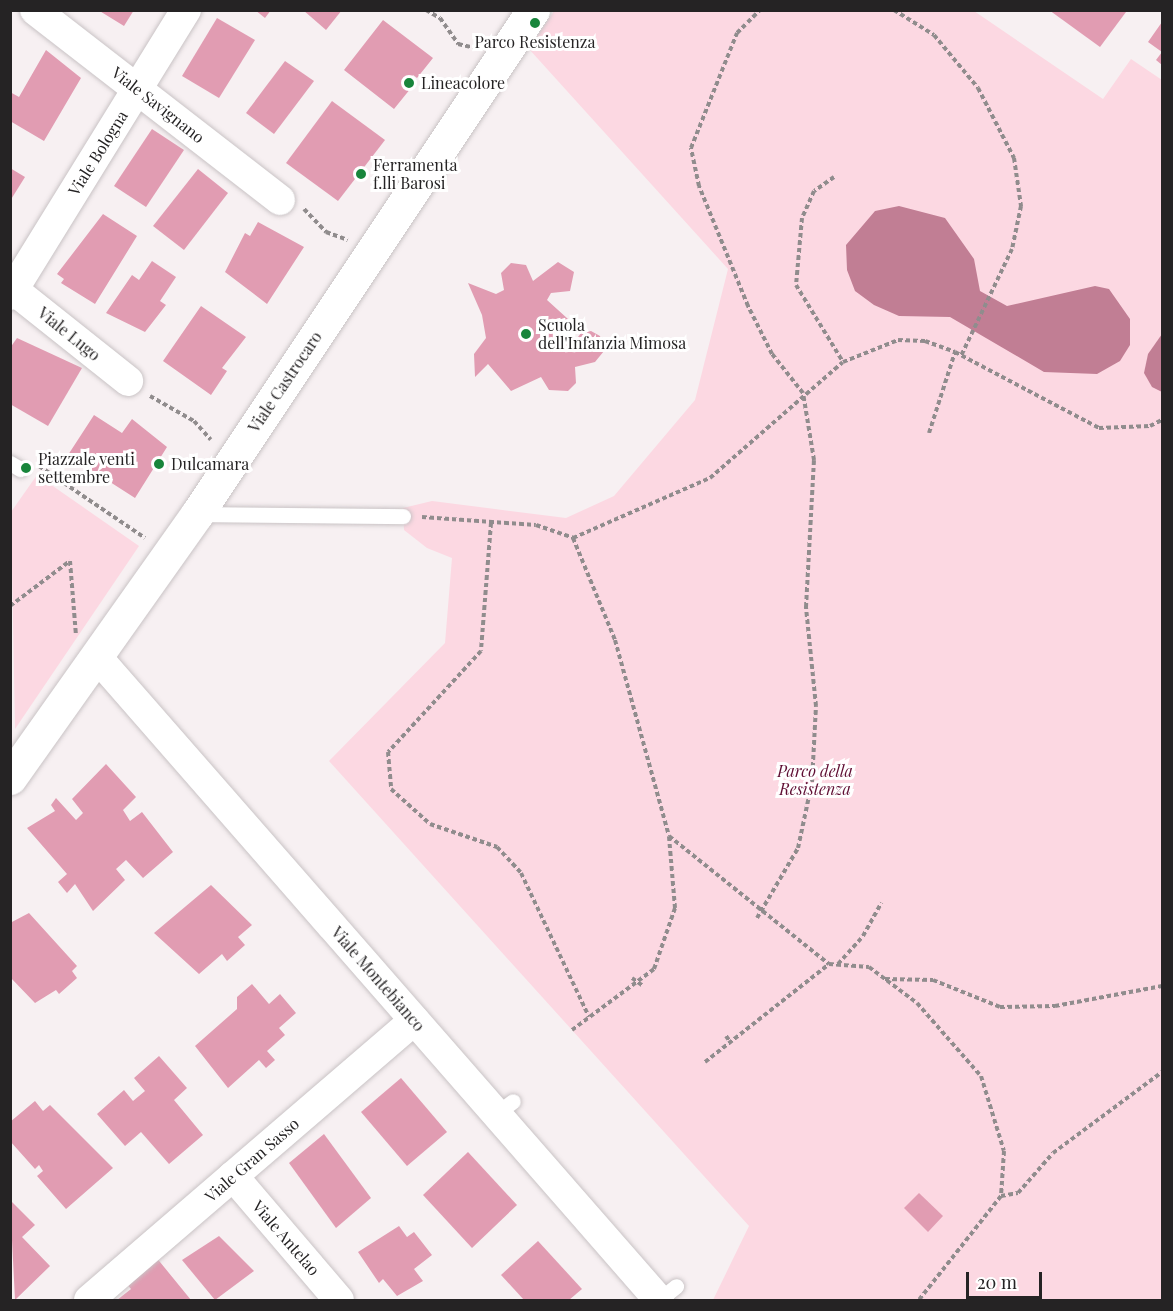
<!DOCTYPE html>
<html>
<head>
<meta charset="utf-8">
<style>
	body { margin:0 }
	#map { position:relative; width:1173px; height:1311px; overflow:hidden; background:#f7f0f2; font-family:"Playfair Display",serif }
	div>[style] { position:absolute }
	.green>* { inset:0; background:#fcd8e2 }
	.water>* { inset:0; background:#c17e94 }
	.building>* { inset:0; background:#e19cb2 }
	.path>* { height:4px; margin-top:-2px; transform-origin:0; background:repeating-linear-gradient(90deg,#908c8d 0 4.5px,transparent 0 7.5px) }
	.roads { filter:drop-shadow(0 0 2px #c9c3c5) drop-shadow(0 0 2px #c9c3c5) }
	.service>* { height:15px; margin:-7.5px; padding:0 7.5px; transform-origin:7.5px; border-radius:7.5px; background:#fff }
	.minor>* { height:30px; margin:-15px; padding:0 15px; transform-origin:15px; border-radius:15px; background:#fff }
	.tertiary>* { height:33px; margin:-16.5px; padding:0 16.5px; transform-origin:16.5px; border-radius:16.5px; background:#fff }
	.dots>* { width:16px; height:16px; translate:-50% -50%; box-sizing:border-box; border:3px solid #fff; border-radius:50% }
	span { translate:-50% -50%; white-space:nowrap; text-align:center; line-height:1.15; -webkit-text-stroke:6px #fff; paint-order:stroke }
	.poi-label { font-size:16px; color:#252324 }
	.left { translate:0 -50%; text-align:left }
	.street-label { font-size:16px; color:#252324 }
	.park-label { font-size:16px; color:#5f0e33; font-style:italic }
	.frame { position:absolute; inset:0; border:12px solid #252324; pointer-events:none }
	.scale { position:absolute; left:966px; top:1272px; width:76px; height:27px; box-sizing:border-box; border:3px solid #252324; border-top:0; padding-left:8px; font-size:18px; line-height:21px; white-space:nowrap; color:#252324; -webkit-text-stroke:4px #fff; paint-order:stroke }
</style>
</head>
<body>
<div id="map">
	<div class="green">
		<i style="clip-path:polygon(554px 11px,974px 11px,1103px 99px,1131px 59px,1162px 80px,1162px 1300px,713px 1300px,749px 1226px,329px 761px,445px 643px,452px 558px,427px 548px,404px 530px,403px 508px,432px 501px,566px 518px,614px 496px,695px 400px,728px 269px,529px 49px)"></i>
		<i style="clip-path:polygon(37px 475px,139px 546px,15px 729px,11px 512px)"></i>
	</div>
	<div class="water">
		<i style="clip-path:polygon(899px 206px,945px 218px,974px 259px,980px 291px,1007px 306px,1095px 286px,1109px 289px,1130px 319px,1130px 345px,1120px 361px,1097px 374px,1044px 372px,950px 317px,899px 316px,874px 305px,855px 291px,847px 270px,846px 245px,875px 211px)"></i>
		<i style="clip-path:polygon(1162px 334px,1162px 392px,1152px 387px,1144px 373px,1148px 354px)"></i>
	</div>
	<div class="building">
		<i style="clip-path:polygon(98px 10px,134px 10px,124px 26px)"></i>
		<i style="clip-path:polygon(255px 10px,271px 10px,265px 18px)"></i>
		<i style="clip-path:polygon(303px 10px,342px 10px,326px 30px)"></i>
		<i style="clip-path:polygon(1049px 10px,1124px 10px,1126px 12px,1100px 47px)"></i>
		<i style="clip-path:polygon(217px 18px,255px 40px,219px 98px,182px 76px)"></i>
		<i style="clip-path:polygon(383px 20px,433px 58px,417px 78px,413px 75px,406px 84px,411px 88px,394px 109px,344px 70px)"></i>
		<i style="clip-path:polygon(1162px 22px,1162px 65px,1156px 60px,1162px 52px,1148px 42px)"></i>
		<i style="clip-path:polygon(46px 50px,81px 78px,44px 141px,10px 121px,10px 92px,19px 97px)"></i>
		<i style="clip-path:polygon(285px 61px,314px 81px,274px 134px,246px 113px)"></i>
		<i style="clip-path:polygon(332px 101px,385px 140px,338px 201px,286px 163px)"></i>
		<i style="clip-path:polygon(152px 129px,184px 150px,146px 207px,114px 186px)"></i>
		<i style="clip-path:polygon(10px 168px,25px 177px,10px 201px)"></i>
		<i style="clip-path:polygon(198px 169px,228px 193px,184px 250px,153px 226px)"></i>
		<i style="clip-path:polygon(103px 214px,137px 236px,95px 304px,61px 283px,64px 279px,57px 274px)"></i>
		<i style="clip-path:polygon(258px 222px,304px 247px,267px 304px,225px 272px,245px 233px,250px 236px)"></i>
		<i style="clip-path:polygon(152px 261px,176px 277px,160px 301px,166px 305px,145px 332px,106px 313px,132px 275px,139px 280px)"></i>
		<i style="clip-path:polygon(511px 263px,526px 265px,533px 281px,558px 262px,574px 272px,570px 291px,551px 293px,547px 300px,568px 319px,564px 342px,572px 345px,581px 333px,591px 331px,600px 336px,604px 351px,595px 362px,575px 367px,576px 383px,568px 391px,549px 390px,541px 377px,511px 391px,488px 364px,475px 377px,474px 354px,486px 338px,482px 315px,468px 283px,496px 294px,504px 290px,501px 273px)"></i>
		<i style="clip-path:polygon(201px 306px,246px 337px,222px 368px,227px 371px,211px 395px,163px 361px)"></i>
		<i style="clip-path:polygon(17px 338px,82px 368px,48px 426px,10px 404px,10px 348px)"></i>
		<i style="clip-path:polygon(94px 415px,122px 433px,132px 419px,167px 447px,135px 498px,68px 455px)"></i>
		<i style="clip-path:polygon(106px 764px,136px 797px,123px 810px,130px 821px,142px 812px,173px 852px,143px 878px,126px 860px,116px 869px,125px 880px,93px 911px,75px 884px,67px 893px,58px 882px,67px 874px,27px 828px,55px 811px,51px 805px,56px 798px,76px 820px,83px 813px,72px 799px)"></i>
		<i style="clip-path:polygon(211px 885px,252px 925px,238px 937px,245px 945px,227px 961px,222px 954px,199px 974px,154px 933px)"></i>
		<i style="clip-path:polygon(29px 913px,77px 966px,72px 971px,77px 978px,59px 994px,56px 990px,35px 1003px,10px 977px,10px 923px)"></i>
		<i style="clip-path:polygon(252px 984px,269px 1004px,280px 994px,296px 1013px,279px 1028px,285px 1035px,267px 1051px,275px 1060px,266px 1068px,259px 1060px,228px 1088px,195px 1046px,237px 1009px,237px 997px)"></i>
		<i style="clip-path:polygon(159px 1056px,187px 1088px,174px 1100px,203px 1135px,169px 1164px,141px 1132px,125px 1146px,97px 1114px,124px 1090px,133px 1101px,145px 1091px,134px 1078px)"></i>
		<i style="clip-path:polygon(401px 1078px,447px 1132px,407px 1166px,361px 1112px)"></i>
		<i style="clip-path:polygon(35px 1101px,43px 1111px,50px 1105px,113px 1168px,66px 1209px,37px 1176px,43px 1171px,39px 1165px,35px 1169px,10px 1141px,10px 1122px)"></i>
		<i style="clip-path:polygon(324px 1134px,371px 1198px,336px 1228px,289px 1163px)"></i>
		<i style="clip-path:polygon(468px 1152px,517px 1205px,472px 1248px,423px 1195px)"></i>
		<i style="clip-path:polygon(919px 1193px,943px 1216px,928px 1232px,904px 1208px)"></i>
		<i style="clip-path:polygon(10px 1200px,35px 1225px,22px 1237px,50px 1266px,15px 1300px)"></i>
		<i style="clip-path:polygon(399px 1226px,407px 1237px,414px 1232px,432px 1255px,414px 1269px,423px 1281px,397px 1296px,383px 1279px,379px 1283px,358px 1252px)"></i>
		<i style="clip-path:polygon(219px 1236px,254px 1271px,215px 1300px,182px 1260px)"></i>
		<i style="clip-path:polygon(538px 1241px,582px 1289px,569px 1300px,524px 1300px,501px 1275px)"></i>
		<i style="clip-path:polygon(151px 1251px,191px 1300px,117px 1300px,131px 1289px,120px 1276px)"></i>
	</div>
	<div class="path">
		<i style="left:426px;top:10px;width:16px;rotate:30deg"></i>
		<i style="left:440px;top:18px;width:32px;rotate:55deg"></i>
		<i style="left:458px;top:44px;width:17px;rotate:13deg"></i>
		<i style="left:894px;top:10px;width:47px;rotate:32deg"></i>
		<i style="left:934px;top:35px;width:69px;rotate:50.3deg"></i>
		<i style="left:978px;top:88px;width:79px;rotate:62.8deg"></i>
		<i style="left:1014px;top:158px;width:49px;rotate:81.7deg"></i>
		<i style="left:1021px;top:206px;width:44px;rotate:101.8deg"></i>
		<i style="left:1012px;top:249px;width:119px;rotate:115.5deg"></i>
		<i style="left:834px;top:177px;width:24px;rotate:145deg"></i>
		<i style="left:814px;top:191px;width:30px;rotate:114deg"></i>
		<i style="left:802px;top:218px;width:67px;rotate:95.1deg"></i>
		<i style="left:796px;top:285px;width:90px;rotate:58.6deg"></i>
		<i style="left:304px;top:209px;width:32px;rotate:46deg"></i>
		<i style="left:326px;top:232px;width:23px;rotate:20deg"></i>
		<i style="left:150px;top:396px;width:51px;rotate:29.6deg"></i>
		<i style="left:194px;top:421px;width:25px;rotate:48deg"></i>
		<i style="left:929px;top:433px;width:85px;rotate:-72.2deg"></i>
		<i style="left:39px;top:466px;width:128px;rotate:34.2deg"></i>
		<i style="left:422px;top:517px;width:114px;rotate:4deg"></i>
		<i style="left:536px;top:525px;width:39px;rotate:19deg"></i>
		<i style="left:573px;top:538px;width:150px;rotate:-23.7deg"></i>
		<i style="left:710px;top:478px;width:176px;rotate:-41.1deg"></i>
		<i style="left:843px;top:362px;width:59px;rotate:-21.8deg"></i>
		<i style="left:898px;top:340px;width:27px;rotate:2deg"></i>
		<i style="left:925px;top:341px;width:32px;rotate:20deg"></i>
		<i style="left:955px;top:352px;width:163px;rotate:27.8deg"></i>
		<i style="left:1099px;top:428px;width:51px;rotate:-2.2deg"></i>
		<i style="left:1150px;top:426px;width:13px;rotate:-27deg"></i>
		<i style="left:491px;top:523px;width:128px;rotate:94.5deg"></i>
		<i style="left:481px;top:651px;width:137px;rotate:132.6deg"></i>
		<i style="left:388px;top:752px;width:37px;rotate:85deg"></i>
		<i style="left:391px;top:789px;width:52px;rotate:41.9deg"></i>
		<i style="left:430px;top:824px;width:71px;rotate:18.9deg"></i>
		<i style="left:497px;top:847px;width:35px;rotate:47deg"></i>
		<i style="left:521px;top:873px;width:159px;rotate:64.7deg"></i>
		<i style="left:573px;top:538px;width:110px;rotate:67.6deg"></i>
		<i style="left:615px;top:640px;width:203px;rotate:74.6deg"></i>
		<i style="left:10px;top:606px;width:75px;rotate:-36.9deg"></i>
		<i style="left:70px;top:561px;width:74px;rotate:85.4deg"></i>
		<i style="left:757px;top:918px;width:81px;rotate:-59.6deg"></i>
		<i style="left:798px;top:848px;width:67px;rotate:-78deg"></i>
		<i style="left:812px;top:782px;width:76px;rotate:-87deg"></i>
		<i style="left:816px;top:706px;width:100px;rotate:-95.8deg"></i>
		<i style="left:806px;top:607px;width:147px;rotate:-86.9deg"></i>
		<i style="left:814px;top:460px;width:68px;rotate:-99.3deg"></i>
		<i style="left:803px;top:393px;width:50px;rotate:-128.5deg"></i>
		<i style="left:772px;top:354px;width:54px;rotate:-116.6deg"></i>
		<i style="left:748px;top:306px;width:130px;rotate:-112.2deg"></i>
		<i style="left:699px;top:186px;width:39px;rotate:-102deg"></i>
		<i style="left:691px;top:148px;width:124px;rotate:-68.2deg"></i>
		<i style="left:737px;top:33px;width:33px;rotate:-45deg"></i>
		<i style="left:838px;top:964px;width:38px;rotate:-48deg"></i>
		<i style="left:863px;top:936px;width:38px;rotate:-61deg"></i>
		<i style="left:632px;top:978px;width:14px;rotate:36deg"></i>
		<i style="left:885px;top:979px;width:48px;rotate:1.2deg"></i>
		<i style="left:933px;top:980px;width:72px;rotate:21.9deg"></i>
		<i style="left:1000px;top:1007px;width:55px;rotate:-1deg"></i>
		<i style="left:1055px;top:1006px;width:109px;rotate:-10.6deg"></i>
		<i style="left:572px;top:1030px;width:102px;rotate:-36.6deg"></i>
		<i style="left:654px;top:969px;width:65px;rotate:-71deg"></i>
		<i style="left:675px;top:908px;width:72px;rotate:-94.8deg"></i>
		<i style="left:669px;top:836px;width:205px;rotate:38.7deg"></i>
		<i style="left:829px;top:964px;width:40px;rotate:4.3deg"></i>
		<i style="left:869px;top:967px;width:60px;rotate:36.9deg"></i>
		<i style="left:917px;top:1003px;width:97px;rotate:48.8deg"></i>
		<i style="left:981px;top:1076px;width:78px;rotate:73deg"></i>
		<i style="left:1004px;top:1151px;width:45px;rotate:93.8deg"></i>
		<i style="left:1001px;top:1196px;width:132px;rotate:128.3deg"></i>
		<i style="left:726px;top:1036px;width:9px;rotate:54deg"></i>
		<i style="left:705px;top:1062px;width:158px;rotate:-38.3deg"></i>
		<i style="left:1001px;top:1196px;width:17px;rotate:-10deg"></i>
		<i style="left:1018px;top:1193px;width:53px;rotate:-48.8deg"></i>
		<i style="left:1053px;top:1153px;width:136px;rotate:-36.6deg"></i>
	</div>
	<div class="roads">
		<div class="service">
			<i style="left:10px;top:463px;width:12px;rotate:31deg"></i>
			<i style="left:197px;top:514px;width:206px;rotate:0.6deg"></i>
			<i style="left:496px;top:1114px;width:21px;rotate:-37deg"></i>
			<i style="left:659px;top:1300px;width:22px;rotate:-39deg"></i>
		</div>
		<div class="minor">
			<i style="left:35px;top:10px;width:310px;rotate:37.8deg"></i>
			<i style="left:10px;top:287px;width:151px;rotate:38.5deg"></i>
			<i style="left:10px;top:295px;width:335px;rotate:-58.3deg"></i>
			<i style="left:97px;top:657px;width:854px;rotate:48.85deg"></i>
			<i style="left:233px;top:1176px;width:163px;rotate:49.5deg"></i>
			<i style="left:89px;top:1300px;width:429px;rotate:-40.7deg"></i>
		</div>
		<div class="tertiary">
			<i style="left:10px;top:778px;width:324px;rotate:-54.7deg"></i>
			<i style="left:197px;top:514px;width:606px;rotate:-56.31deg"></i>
		</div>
	</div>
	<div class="dots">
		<i style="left:535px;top:23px;background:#18853b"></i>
		<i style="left:409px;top:83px;background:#18853b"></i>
		<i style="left:361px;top:174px;background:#18853b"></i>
		<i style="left:526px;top:334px;background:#18853b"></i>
		<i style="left:159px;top:464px;background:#18853b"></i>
		<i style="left:26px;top:468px;background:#18853b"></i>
	</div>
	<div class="poi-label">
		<span style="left:535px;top:42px">Parco Resistenza</span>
		<span class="left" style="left:421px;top:83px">Lineacolore</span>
		<span class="left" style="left:373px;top:174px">Ferramenta<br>f.lli Barosi</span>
		<span class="left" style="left:538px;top:334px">Scuola<br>dell'Infanzia Mimosa</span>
		<span class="left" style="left:38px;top:468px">Piazzale venti<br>settembre</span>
		<span class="left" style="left:171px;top:464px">Dulcamara</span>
	</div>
	<div class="street-label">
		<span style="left:158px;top:105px;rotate:38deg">Viale Savignano</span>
		<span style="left:98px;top:153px;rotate:-58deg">Viale Bologna</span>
		<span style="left:69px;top:334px;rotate:39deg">Viale Lugo</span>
		<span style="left:285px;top:382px;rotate:-56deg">Viale Castrocaro</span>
		<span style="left:378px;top:979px;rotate:49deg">Viale Montebianco</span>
		<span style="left:252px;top:1160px;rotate:-41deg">Viale Gran Sasso</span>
		<span style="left:286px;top:1238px;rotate:49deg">Viale Antelao</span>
	</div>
	<div class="park-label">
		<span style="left:815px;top:780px">Parco della<br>Resistenza</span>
	</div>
	<div class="frame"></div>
	<div class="scale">20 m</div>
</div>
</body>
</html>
